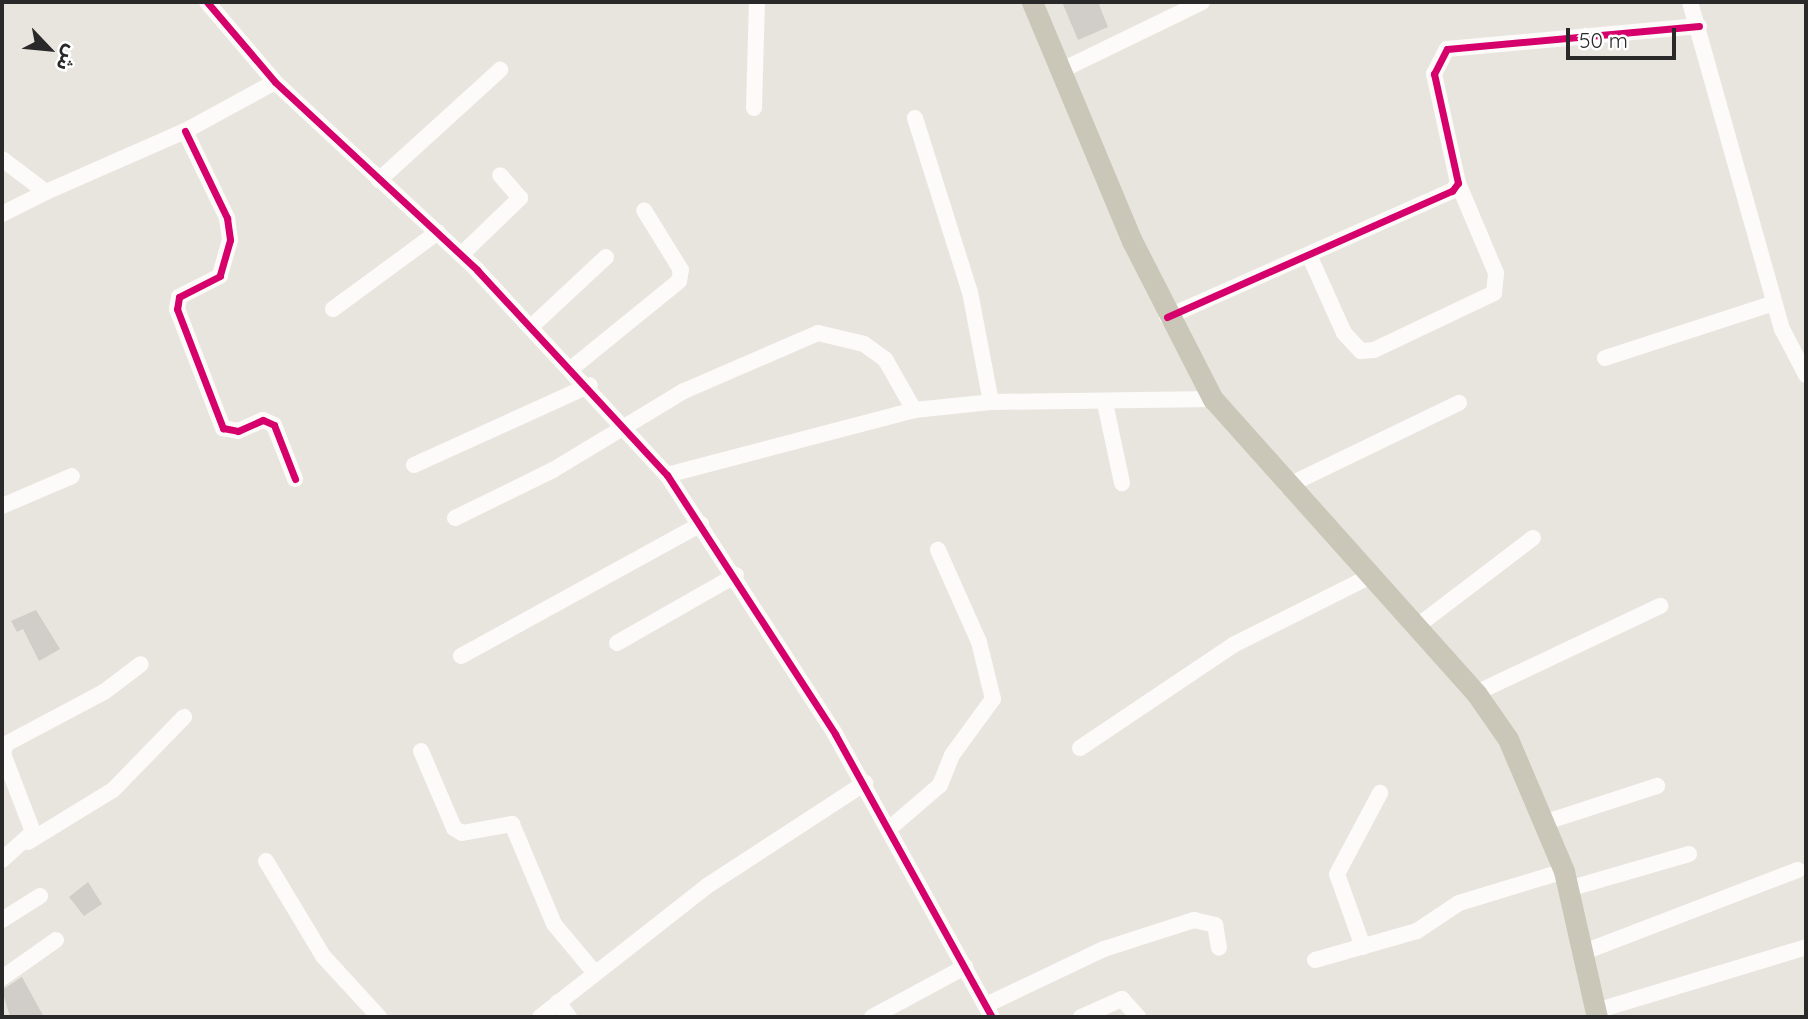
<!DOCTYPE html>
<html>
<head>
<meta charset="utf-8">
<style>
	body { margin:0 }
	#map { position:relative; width:1808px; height:1019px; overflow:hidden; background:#e8e5de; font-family:Quicksand,"Noto Sans Arabic",sans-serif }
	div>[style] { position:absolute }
	.building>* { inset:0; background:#d1cec9 }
	.minor>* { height:16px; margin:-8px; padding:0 8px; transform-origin:8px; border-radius:8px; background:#fcfbfa }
	.major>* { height:21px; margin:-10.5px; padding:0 10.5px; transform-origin:10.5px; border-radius:10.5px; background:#cac7b8 }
	.cycleway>* { height:7px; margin:-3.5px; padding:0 3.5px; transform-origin:3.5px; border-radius:3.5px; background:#d6006c }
	span { translate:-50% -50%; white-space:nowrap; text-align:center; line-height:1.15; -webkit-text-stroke:5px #fff; paint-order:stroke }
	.frame { position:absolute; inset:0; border:4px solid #292929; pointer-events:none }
	.north { position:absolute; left:14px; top:14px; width:70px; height:70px; -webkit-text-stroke:5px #fff; paint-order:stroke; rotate:116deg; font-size:19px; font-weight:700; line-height:28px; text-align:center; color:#292929 }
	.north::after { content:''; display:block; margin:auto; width:24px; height:32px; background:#292929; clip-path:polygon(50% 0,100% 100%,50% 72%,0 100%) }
	.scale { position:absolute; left:1566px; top:28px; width:110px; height:32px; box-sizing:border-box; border:4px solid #292929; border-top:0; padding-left:9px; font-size:21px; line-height:24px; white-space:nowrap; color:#292929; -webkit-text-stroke:5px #fff; paint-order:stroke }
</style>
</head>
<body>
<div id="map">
	<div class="building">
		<i style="clip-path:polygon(1062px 2px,1098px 2px,1108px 27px,1078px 40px)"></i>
		<i style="clip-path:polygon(36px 610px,60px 649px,39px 661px,23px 629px,17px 632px,11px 621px)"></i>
		<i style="clip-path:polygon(88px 882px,102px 904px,84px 916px,69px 897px)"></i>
		<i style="clip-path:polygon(22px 977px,34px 999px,44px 1017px,10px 1017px,2px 990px)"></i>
	</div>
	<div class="minor">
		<i style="left:207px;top:2px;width:105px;rotate:49.6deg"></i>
		<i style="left:275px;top:82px;width:276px;rotate:42.9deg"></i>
		<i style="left:477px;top:270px;width:280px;rotate:47.2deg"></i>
		<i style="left:667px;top:475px;width:309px;rotate:57deg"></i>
		<i style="left:835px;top:734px;width:324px;rotate:61deg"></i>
		<i style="left:1690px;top:2px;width:340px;rotate:74.3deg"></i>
		<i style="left:1782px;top:329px;width:52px;rotate:62.4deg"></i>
		<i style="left:1060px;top:71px;width:158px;rotate:-25.9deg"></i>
		<i style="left:754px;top:108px;width:106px;rotate:-88.4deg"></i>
		<i style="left:915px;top:118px;width:182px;rotate:72.5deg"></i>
		<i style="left:970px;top:292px;width:112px;rotate:79.2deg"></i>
		<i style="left:185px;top:131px;width:97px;rotate:64.2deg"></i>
		<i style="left:227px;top:218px;width:22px;rotate:82deg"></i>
		<i style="left:230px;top:240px;width:37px;rotate:106deg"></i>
		<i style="left:220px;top:276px;width:46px;rotate:152.9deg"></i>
		<i style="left:179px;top:297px;width:12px;rotate:99deg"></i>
		<i style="left:177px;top:309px;width:128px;rotate:68.9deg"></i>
		<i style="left:223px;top:428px;width:15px;rotate:11deg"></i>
		<i style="left:238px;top:431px;width:27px;rotate:-24deg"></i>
		<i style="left:263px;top:420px;width:12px;rotate:24deg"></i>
		<i style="left:274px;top:425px;width:58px;rotate:68.7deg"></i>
		<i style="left:2px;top:159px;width:55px;rotate:36.9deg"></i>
		<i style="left:46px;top:192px;width:152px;rotate:-23.7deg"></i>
		<i style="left:185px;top:131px;width:102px;rotate:-28.6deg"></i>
		<i style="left:379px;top:180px;width:164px;rotate:-42.3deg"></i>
		<i style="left:2px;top:214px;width:49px;rotate:-26.6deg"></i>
		<i style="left:462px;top:254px;width:81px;rotate:-44deg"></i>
		<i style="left:520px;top:198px;width:30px;rotate:-131deg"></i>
		<i style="left:1309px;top:255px;width:85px;rotate:65.8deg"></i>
		<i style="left:1344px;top:333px;width:25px;rotate:47deg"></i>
		<i style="left:1361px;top:351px;width:13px;rotate:-4deg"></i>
		<i style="left:1374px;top:350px;width:133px;rotate:-25.4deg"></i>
		<i style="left:1494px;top:293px;width:20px;rotate:-84deg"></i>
		<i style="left:1496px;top:273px;width:98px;rotate:-112.9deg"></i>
		<i style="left:333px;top:309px;width:130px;rotate:-36.3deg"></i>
		<i style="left:1167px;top:317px;width:312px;rotate:-23.9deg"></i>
		<i style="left:1452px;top:191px;width:10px;rotate:-53deg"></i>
		<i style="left:1458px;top:183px;width:112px;rotate:-102.4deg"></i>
		<i style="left:1434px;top:74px;width:28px;rotate:-63deg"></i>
		<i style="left:1447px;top:49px;width:253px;rotate:-5.2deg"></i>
		<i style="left:532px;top:326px;width:101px;rotate:-43deg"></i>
		<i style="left:1605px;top:358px;width:178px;rotate:-18deg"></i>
		<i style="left:572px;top:368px;width:138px;rotate:-39.1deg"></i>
		<i style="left:679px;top:281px;width:11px;rotate:-80deg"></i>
		<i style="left:681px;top:270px;width:70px;rotate:-121.7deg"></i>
		<i style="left:1105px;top:403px;width:82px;rotate:78deg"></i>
		<i style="left:414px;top:465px;width:193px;rotate:-24.4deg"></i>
		<i style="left:667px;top:475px;width:255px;rotate:-14.7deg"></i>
		<i style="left:914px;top:410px;width:77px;rotate:-5.9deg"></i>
		<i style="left:991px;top:402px;width:222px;rotate:-0.8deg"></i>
		<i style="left:1287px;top:486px;width:191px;rotate:-25.8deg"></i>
		<i style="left:2px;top:506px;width:76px;rotate:-23.2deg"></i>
		<i style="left:455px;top:518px;width:109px;rotate:-26.1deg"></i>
		<i style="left:553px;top:470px;width:153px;rotate:-31.1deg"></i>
		<i style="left:684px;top:391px;width:146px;rotate:-23.4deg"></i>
		<i style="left:818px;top:333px;width:47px;rotate:13.4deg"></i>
		<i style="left:864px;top:344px;width:26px;rotate:36deg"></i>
		<i style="left:885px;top:359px;width:59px;rotate:60.4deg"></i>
		<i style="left:1416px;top:627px;width:147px;rotate:-37.3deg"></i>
		<i style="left:617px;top:643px;width:137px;rotate:-29.7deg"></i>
		<i style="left:461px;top:656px;width:274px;rotate:-28.8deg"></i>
		<i style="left:1476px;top:693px;width:204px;rotate:-25.3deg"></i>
		<i style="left:1080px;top:748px;width:184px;rotate:-33.9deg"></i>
		<i style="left:1233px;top:645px;width:152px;rotate:-26.6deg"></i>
		<i style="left:421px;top:751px;width:84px;rotate:66.8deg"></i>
		<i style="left:454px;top:828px;width:9px;rotate:32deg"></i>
		<i style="left:462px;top:833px;width:51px;rotate:-10.2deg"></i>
		<i style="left:512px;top:824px;width:108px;rotate:67.2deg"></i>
		<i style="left:554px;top:924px;width:62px;rotate:50.2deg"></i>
		<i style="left:1546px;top:822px;width:117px;rotate:-18deg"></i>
		<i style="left:890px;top:828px;width:66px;rotate:-40.7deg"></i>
		<i style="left:940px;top:785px;width:32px;rotate:-68deg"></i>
		<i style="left:952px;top:755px;width:69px;rotate:-53.8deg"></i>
		<i style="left:993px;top:699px;width:59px;rotate:-103.8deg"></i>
		<i style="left:979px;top:642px;width:101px;rotate:-114deg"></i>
		<i style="left:28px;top:842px;width:100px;rotate:-31.5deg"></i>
		<i style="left:113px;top:790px;width:102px;rotate:-45.8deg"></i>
		<i style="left:2px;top:860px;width:42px;rotate:-42.1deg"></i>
		<i style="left:33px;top:832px;width:84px;rotate:-111deg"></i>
		<i style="left:3px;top:754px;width:10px;rotate:-73deg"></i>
		<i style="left:6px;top:744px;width:111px;rotate:-28deg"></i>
		<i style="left:104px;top:692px;width:46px;rotate:-37.1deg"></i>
		<i style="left:266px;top:861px;width:111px;rotate:59deg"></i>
		<i style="left:323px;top:956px;width:83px;rotate:47.4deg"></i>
		<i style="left:1568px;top:889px;width:126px;rotate:-16.1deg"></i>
		<i style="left:2px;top:920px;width:45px;rotate:-32.3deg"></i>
		<i style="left:1363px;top:947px;width:77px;rotate:-109.6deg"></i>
		<i style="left:1337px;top:874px;width:92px;rotate:-62deg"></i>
		<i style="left:1584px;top:952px;width:229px;rotate:-21deg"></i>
		<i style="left:1315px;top:960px;width:106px;rotate:-15.9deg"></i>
		<i style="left:1417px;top:931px;width:50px;rotate:-33.7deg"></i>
		<i style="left:1459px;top:903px;width:110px;rotate:-16.9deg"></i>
		<i style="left:2px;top:978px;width:66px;rotate:-35.1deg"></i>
		<i style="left:558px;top:1002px;width:19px;rotate:54deg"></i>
		<i style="left:986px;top:1005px;width:131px;rotate:-25.4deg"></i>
		<i style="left:1104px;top:949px;width:95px;rotate:-17.9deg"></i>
		<i style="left:1194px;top:920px;width:22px;rotate:13deg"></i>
		<i style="left:1215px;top:925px;width:23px;rotate:80deg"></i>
		<i style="left:1596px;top:1011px;width:220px;rotate:-16.9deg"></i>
		<i style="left:540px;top:1017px;width:212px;rotate:-38.1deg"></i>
		<i style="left:707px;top:886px;width:189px;rotate:-33.1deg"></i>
		<i style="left:872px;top:1017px;width:106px;rotate:-28.3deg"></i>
		<i style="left:1081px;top:1017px;width:45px;rotate:-23.7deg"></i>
		<i style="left:1122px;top:999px;width:24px;rotate:48deg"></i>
	</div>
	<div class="major">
		<i style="left:1032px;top:2px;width:259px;rotate:67.3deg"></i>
		<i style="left:1132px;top:241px;width:178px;rotate:62.9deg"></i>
		<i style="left:1213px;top:399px;width:394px;rotate:48.2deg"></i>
		<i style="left:1476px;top:693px;width:56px;rotate:55.2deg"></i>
		<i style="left:1508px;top:739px;width:143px;rotate:67deg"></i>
		<i style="left:1564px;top:871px;width:150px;rotate:77.3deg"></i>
	</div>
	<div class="cycleway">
		<i style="left:207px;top:2px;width:105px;rotate:49.6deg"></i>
		<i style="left:275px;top:82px;width:276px;rotate:42.9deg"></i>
		<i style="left:477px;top:270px;width:280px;rotate:47.2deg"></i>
		<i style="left:667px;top:475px;width:309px;rotate:57deg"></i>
		<i style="left:835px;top:734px;width:324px;rotate:61deg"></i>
		<i style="left:185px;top:131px;width:97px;rotate:64.2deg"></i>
		<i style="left:227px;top:218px;width:22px;rotate:82deg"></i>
		<i style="left:230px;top:240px;width:37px;rotate:106deg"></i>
		<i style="left:220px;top:276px;width:46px;rotate:152.9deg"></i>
		<i style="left:179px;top:297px;width:12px;rotate:99deg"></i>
		<i style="left:177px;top:309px;width:128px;rotate:68.9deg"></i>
		<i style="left:223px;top:428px;width:15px;rotate:11deg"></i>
		<i style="left:238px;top:431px;width:27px;rotate:-24deg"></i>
		<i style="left:263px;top:420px;width:12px;rotate:24deg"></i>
		<i style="left:274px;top:425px;width:58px;rotate:68.7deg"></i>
		<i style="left:1167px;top:317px;width:312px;rotate:-23.9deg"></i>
		<i style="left:1452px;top:191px;width:10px;rotate:-53deg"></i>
		<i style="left:1458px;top:183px;width:112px;rotate:-102.4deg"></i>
		<i style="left:1434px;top:74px;width:28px;rotate:-63deg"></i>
		<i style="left:1447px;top:49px;width:253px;rotate:-5.2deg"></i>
	</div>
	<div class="frame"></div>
	<div class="north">ش</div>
	<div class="scale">50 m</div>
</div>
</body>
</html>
